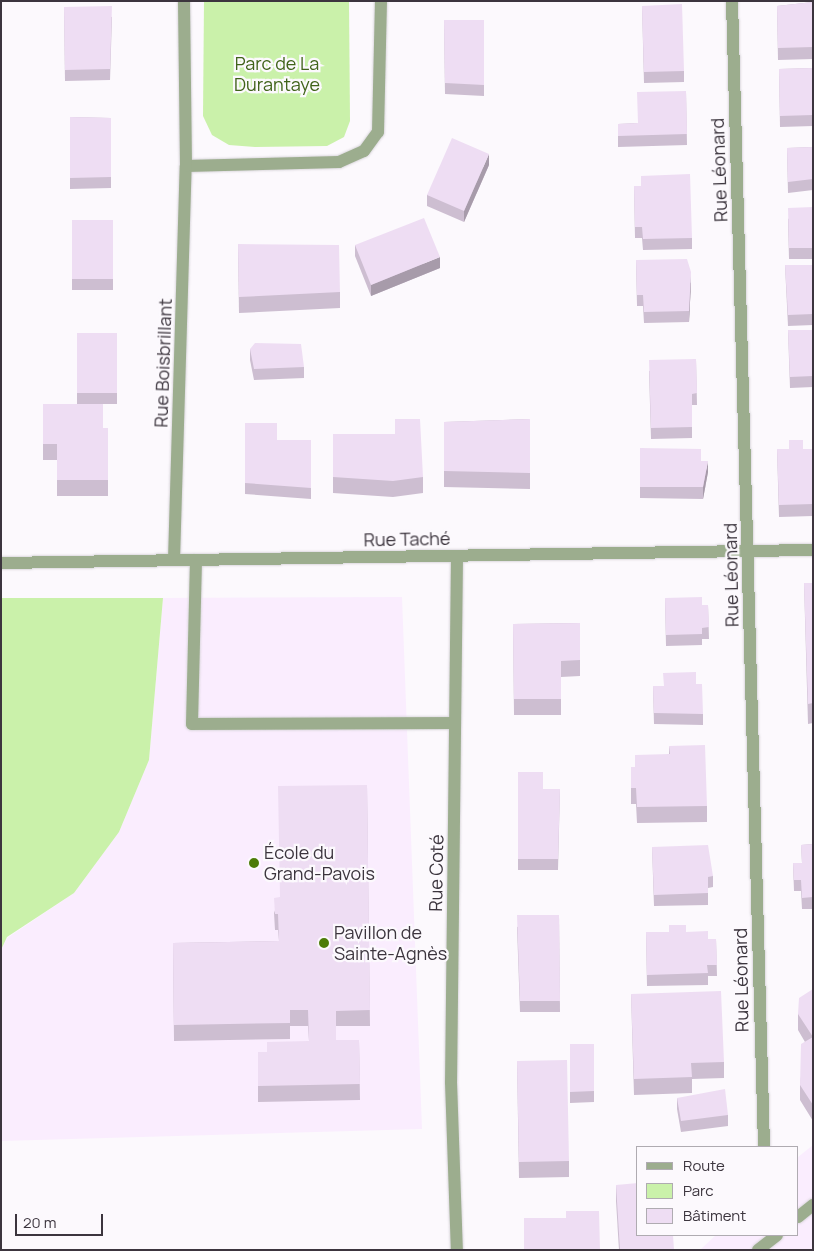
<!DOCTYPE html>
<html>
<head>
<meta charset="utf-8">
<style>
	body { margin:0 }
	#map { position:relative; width:814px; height:1251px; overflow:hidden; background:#fcf9fd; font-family:Manrope,sans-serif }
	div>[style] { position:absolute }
	.built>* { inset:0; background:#faedfe }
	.green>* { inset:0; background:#caf1aa }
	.roads { filter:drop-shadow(0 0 1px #d9d6db) drop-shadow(0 0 1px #d9d6db) }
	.service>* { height:12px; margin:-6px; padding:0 6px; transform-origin:6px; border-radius:6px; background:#9cad8e }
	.minor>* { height:12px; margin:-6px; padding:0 6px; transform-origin:6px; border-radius:6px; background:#9cad8e }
	.tertiary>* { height:12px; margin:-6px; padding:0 6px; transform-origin:6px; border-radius:6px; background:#9cad8e }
	.wall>* { inset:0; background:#cdbed1 }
	.shaded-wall>* { inset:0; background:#a79baa }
	.building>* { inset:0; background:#eeddf3 }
	.dots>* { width:14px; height:14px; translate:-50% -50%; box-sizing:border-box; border:2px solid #fcf9fd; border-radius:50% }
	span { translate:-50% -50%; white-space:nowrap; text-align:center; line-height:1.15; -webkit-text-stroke:4.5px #fcf9fd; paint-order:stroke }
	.park-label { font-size:18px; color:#40631a }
	.street-label { font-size:18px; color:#3c353e }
	.poi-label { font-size:18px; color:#3c353e }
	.left { translate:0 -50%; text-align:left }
	.frame { position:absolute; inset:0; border:2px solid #3c353e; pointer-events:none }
	.legend { position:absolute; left:636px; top:1146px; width:162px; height:90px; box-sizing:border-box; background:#fcf9fd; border:1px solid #afabb1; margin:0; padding:6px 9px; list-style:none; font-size:15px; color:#3c353e }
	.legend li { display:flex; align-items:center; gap:10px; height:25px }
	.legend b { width:25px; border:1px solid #afabb1 }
	.scale { position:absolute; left:15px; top:1214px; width:88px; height:22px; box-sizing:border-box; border:2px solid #3c353e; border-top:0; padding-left:6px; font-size:15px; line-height:18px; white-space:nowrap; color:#3c353e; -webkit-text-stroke:4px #fcf9fd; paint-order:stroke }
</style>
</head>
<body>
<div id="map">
	<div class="built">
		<i style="clip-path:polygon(402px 597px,422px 1129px,1px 1141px,1px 950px,7px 938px,74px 893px,119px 832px,149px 760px,163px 598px)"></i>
		<i style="clip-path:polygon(813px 1145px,813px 1250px,700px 1250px,716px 1235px,798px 1235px,798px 1157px)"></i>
	</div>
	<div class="green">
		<i style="clip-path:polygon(204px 1px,349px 1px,350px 121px,344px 137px,327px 146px,255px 147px,229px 145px,212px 135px,203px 116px)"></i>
		<i style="clip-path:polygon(1px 598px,163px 598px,149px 760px,119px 832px,74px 893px,7px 937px,1px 950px)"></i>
	</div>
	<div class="roads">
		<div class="service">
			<i style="left:196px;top:560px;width:164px;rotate:91.4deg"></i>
			<i style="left:192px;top:724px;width:263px;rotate:-0.2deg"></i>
		</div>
		<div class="minor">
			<i style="left:732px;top:1px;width:1146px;rotate:88.4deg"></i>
			<i style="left:186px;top:166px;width:153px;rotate:-1.5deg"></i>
			<i style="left:339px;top:162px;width:27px;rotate:-24deg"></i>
			<i style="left:364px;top:151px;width:24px;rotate:-54deg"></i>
			<i style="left:378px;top:132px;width:131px;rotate:-88.7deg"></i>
			<i style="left:457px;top:556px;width:526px;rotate:90.65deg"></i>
			<i style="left:451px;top:1082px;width:168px;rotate:88deg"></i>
			<i style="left:174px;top:560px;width:394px;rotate:-88.3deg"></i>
			<i style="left:186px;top:166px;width:165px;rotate:-90.7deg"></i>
			<i style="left:1px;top:563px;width:812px;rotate:-0.92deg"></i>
		</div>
		<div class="tertiary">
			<i style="left:798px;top:1217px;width:19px;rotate:-39deg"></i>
			<i style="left:758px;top:1250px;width:24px;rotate:-38deg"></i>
		</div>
	</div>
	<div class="wall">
		<i style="clip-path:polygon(813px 2px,813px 59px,778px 60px,777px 6px)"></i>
		<i style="clip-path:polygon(642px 6px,684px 71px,684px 82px,644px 83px)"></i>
		<i style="clip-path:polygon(64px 7px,112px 17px,110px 80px,65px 81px)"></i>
		<i style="clip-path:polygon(444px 20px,484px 20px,484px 96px,445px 94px)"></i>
		<i style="clip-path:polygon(813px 68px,813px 126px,780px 127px,779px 69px)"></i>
		<i style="clip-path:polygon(686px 91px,687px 145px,618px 147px,618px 124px,638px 123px)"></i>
		<i style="clip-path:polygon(70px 117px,111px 118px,111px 188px,70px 189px)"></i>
		<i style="clip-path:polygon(813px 147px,813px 190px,788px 193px,787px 148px)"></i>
		<i style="clip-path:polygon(489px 165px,464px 222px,427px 206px,427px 195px)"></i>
		<i style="clip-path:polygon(634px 186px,692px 238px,692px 249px,643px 250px,642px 238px,635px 238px)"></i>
		<i style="clip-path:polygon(813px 207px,813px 259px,789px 259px,788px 219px)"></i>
		<i style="clip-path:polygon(72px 220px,113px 220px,113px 290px,72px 290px)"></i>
		<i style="clip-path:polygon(238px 244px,340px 292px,340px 308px,239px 313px)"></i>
		<i style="clip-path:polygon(355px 245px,440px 268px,371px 296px,355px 256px)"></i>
		<i style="clip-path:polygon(636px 260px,691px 283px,689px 322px,644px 323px,643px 306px,637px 306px)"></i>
		<i style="clip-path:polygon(785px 265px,813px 265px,813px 325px,788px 326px)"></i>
		<i style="clip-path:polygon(788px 330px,813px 330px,813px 387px,790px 388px)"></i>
		<i style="clip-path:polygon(77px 333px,117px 333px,117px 404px,77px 404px)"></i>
		<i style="clip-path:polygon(250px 349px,304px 367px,304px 378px,254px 380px,250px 360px)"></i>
		<i style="clip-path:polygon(696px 359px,697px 405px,692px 405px,692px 438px,651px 439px,649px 371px)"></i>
		<i style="clip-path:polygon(43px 404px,103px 428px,108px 428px,108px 496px,57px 496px,57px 460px,43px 460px)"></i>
		<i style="clip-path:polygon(530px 419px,530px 489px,444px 487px,444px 422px)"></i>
		<i style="clip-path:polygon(333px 434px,395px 434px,423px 477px,423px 493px,393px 497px,333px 493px)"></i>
		<i style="clip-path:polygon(277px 440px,311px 440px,311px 499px,245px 494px,245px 483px)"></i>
		<i style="clip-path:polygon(640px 448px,701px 461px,708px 472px,703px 499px,640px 498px)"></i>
		<i style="clip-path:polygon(777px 449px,813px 449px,813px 516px,779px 517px)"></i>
		<i style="clip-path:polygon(804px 583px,813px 583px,813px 723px,808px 724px)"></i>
		<i style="clip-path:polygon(665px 598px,702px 605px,708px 605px,709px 639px,702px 639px,702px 645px,666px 646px)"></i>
		<i style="clip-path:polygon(580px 623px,580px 676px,561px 677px,561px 715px,514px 715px,513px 624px)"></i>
		<i style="clip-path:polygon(653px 686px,703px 714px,703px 725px,654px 724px)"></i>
		<i style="clip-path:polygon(669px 746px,707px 806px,707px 822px,637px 823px,636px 804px,631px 804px,631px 767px,635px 767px,669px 754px)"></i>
		<i style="clip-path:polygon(518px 772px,543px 789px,560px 789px,558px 870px,518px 870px)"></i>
		<i style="clip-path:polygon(367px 785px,370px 1026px,336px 1026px,336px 1040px,359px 1040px,360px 1100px,258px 1102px,258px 1052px,267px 1052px,309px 1041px,308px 1026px,290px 1026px,290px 1039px,174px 1041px,173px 943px,279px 941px,278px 930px,275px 930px,274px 913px,280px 897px)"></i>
		<i style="clip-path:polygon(813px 844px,813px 909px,802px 909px,801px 891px,794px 891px,793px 863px,802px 863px,801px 845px)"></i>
		<i style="clip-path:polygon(652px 847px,713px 876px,713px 887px,708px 888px,708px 905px,654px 906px)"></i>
		<i style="clip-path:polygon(559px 915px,560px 1012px,520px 1012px,517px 927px)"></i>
		<i style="clip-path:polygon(646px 932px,686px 932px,708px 939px,716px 939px,717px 976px,708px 976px,708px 985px,647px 986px)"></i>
		<i style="clip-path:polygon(813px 989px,813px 1121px,800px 1100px,800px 1085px,805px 1042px,798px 1030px,798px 1014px)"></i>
		<i style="clip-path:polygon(631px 994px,724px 1062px,724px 1078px,692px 1079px,692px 1093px,634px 1095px)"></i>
		<i style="clip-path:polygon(570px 1044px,594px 1044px,594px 1102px,570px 1103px)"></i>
		<i style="clip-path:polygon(517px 1061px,569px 1161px,569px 1177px,519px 1178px)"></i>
		<i style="clip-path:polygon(677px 1098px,728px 1115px,728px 1126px,681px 1132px,677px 1109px)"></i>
		<i style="clip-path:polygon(616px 1185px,674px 1250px,619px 1250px,616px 1201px)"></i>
	</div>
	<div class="shaded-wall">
		<i style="clip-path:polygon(489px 154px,489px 165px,464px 222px,464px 211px)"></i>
		<i style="clip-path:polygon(440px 257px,440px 268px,371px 296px,371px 285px)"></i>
		<i style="clip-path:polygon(691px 272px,691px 283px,689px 322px,689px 311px)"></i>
		<i style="clip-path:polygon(708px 461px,708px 472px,703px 499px,703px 487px)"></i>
	</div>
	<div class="building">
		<i style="clip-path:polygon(813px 2px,813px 47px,778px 48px,777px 6px)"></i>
		<i style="clip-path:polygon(682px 4px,684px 71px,644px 72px,642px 6px)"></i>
		<i style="clip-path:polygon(112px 6px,110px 69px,65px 70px,64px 7px)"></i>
		<i style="clip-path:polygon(444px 20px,484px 20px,484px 85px,445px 83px)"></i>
		<i style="clip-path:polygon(813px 68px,813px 115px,780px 116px,779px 69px)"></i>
		<i style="clip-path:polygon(686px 91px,687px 134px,618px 136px,618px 124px,638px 123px,637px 92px)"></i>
		<i style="clip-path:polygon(70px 117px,111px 118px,111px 177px,70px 178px)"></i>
		<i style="clip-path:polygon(452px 138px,489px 154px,464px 211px,427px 195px)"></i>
		<i style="clip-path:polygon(813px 147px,813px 179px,788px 182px,787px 148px)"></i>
		<i style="clip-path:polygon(690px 174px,692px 238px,643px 239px,642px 227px,635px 227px,634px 186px,641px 186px,641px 176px)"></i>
		<i style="clip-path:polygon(813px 207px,813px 248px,789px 248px,788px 208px)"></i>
		<i style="clip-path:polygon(424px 218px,440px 257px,371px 285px,355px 245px)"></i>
		<i style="clip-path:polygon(72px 220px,113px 220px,113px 279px,72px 279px)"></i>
		<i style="clip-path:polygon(238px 244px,339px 245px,340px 292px,239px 297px)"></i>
		<i style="clip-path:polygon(687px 259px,691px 272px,689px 311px,644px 312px,643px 295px,637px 295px,636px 260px)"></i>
		<i style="clip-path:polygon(785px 265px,813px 265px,813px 314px,788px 315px)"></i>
		<i style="clip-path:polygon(788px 330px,813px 330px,813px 376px,790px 377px)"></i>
		<i style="clip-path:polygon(77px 333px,117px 333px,117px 393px,77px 393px)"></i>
		<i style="clip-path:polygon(255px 343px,301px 344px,304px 367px,254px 369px,250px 349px)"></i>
		<i style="clip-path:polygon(696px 359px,697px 393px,692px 394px,692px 427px,651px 428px,649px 360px)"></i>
		<i style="clip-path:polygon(43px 404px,103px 404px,103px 428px,108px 428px,108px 480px,57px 480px,57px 444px,43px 444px)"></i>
		<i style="clip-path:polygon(395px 419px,420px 419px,423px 477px,393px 481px,333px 477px,333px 434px,395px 434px)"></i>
		<i style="clip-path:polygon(530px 419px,530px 473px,444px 471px,444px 422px)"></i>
		<i style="clip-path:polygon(245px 423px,277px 423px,277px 440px,311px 440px,311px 488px,245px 483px)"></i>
		<i style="clip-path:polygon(789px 440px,803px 440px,803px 449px,813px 449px,813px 504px,779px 505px,777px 449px,789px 449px)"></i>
		<i style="clip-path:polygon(640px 448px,701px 449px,701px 461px,708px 461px,703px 487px,640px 487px)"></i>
		<i style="clip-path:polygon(804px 583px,813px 583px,813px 703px,808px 704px)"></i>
		<i style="clip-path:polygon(702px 597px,702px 605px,708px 605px,709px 627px,702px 628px,702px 634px,666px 635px,665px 598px)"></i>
		<i style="clip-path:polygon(580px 623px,580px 660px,561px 661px,561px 699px,514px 699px,513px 624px)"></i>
		<i style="clip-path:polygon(696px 672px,696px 684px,702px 684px,703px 714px,654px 713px,653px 686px,664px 686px,663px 673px)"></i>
		<i style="clip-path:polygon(705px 745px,707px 806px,637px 807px,636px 788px,631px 788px,631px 767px,635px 767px,635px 755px,670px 754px,669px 746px)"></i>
		<i style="clip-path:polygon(518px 772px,543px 772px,543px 789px,560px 789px,558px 859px,518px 859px)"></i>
		<i style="clip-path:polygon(367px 785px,370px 1010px,336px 1011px,336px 1040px,359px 1040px,360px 1084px,258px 1086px,258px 1052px,267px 1052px,267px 1042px,309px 1041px,308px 1010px,290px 1010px,290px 1023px,174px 1025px,173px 943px,279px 941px,278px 914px,275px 914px,274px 898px,280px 897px,278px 786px)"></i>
		<i style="clip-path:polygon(813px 844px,813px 897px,802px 898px,801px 880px,794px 880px,793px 863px,802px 863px,801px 845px)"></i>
		<i style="clip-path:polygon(708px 845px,713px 876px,708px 877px,708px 893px,654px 895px,652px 847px)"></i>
		<i style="clip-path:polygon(517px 915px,559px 915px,560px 1001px,520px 1001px)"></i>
		<i style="clip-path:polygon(669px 925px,686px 925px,686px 932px,708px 931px,708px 939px,716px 939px,717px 965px,707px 965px,708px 973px,647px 975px,646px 932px,669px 932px)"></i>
		<i style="clip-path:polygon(813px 989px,813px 1105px,800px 1085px,801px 1044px,813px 1037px,798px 1014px,799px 998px)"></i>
		<i style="clip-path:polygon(721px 991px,724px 1062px,691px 1063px,692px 1077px,634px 1079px,631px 994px)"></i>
		<i style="clip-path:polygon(570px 1044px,594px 1044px,594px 1091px,570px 1092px)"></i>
		<i style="clip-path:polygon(567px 1060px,569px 1161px,519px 1162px,517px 1061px)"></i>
		<i style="clip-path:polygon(725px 1089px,728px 1115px,681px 1121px,677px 1098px)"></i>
		<i style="clip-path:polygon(638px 1183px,638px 1235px,673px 1235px,674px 1250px,620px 1250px,616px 1185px)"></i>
		<i style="clip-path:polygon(566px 1211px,599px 1211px,600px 1250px,524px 1250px,524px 1218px,566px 1218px)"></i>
	</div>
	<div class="dots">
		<i style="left:254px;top:863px;background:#4c7c07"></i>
		<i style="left:324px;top:943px;background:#4c7c07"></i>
	</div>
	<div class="park-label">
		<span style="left:277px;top:74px">Parc de La<br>Durantaye</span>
	</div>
	<div class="street-label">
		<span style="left:719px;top:170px;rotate:-92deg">Rue Léonard</span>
		<span style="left:163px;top:363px;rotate:-88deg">Rue Boisbrillant</span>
		<span style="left:407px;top:539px;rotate:-1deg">Rue Taché</span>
		<span style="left:731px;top:575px;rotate:-91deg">Rue Léonard</span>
		<span style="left:436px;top:873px;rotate:-89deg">Rue Coté</span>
		<span style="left:741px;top:980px;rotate:-91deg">Rue Léonard</span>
	</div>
	<div class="poi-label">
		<span class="left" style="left:264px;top:863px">École du<br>Grand-Pavois</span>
		<span class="left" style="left:334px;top:943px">Pavillon de<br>Sainte-Agnès</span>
	</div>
	<div class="frame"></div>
	<ul class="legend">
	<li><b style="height:6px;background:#9cad8e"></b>Route</li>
	<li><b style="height:14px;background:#caf1aa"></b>Parc</li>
	<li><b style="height:14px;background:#eeddf3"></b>Bâtiment</li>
	</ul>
	<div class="scale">20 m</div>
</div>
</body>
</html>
